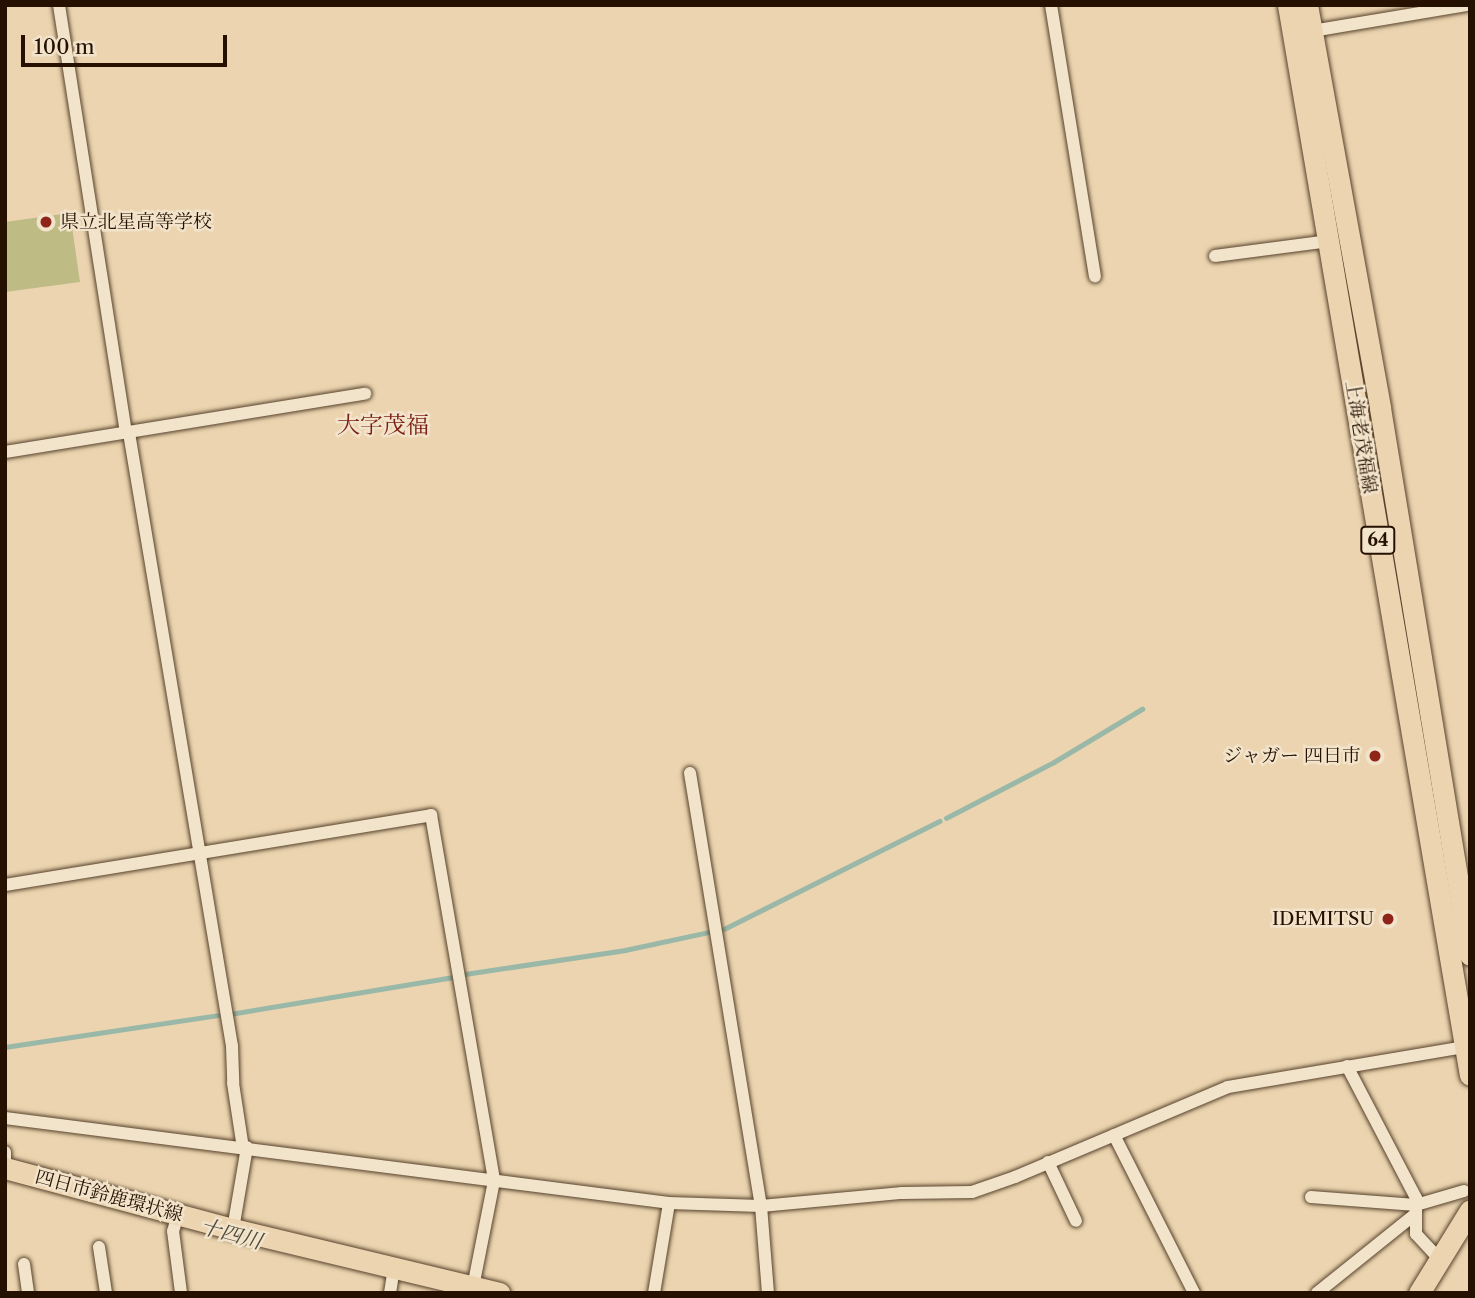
<!DOCTYPE html>
<html>
<head>
<meta charset="utf-8">
<style>
	body { margin:0 }
	#map { position:relative; width:1475px; height:1298px; overflow:hidden; background:#ebd4af; font-family:"Libre Caslon Text","Noto Serif JP",serif }
	div>[style] { position:absolute }
	.green>* { inset:0; background:#bfbb85 }
	.stream>* { height:4.5px; margin:-2.25px; padding:0 2.25px; transform-origin:2.25px; border-radius:2.25px; background:#99b8a7 }
	.roads { filter:drop-shadow(0 0 2px #57422c) drop-shadow(0 0 2px #57422c) }
	.street>* { height:12px; margin:-6px; padding:0 6px; transform-origin:6px; border-radius:6px; background:#f2e3cb }
	.primary>* { height:21px; margin:-10.5px; padding:0 10.5px; transform-origin:10.5px; border-radius:10.5px; background:#ebd4af }
	.dots>* { width:19px; height:19px; translate:-50% -50%; box-sizing:border-box; border:4px solid #f2e3cb; border-radius:50% }
	span { translate:-50% -50%; white-space:nowrap; text-align:center; line-height:1.15; -webkit-text-stroke:5px #f2e3cb; paint-order:stroke }
	.shield-label span { padding:2px 5px; background:#f2e3cb; border:2px solid; border-radius:5px; -webkit-text-stroke-width:0 }
	.shield-label { font-size:18px; color:#261100; font-weight:700 }
	.poi-label { font-size:19px; color:#261100 }
	.left { translate:0 -50%; text-align:left }
	.right { translate:-100% -50%; text-align:right }
	.street-label { font-size:19px; color:#261100 }
	.water-label { font-size:21px; color:#4e4b3a; font-style:italic }
	.quarter-label { font-size:23px; color:#7a1f14 }
	.frame { position:absolute; inset:0; border:7px solid #261100; pointer-events:none }
	.scale { position:absolute; left:21px; top:35px; width:206px; height:32px; box-sizing:border-box; border:4px solid #261100; border-top:0; padding-left:9px; font-size:21px; line-height:24px; white-space:nowrap; color:#261100; -webkit-text-stroke:5px #f2e3cb; paint-order:stroke }
</style>
</head>
<body>
<div id="map">
	<div class="green">
		<i style="clip-path:polygon(70px 213px,80px 282px,5px 292px,5px 222px)"></i>
	</div>
	<div class="stream">
		<i style="left:946px;top:818px;width:122px;rotate:-27.4deg"></i>
		<i style="left:1054px;top:762px;width:103px;rotate:-31.1deg"></i>
		<i style="left:724px;top:929px;width:241px;rotate:-26.6deg"></i>
		<i style="left:465px;top:974px;width:162px;rotate:-8.5deg"></i>
		<i style="left:625px;top:950px;width:86px;rotate:-12.1deg"></i>
		<i style="left:230px;top:1014px;width:226px;rotate:-9.4deg"></i>
		<i style="left:5px;top:1047px;width:215px;rotate:-8.5deg"></i>
	</div>
	<div class="roads">
		<div class="street">
			<i style="left:59px;top:5px;width:433px;rotate:81.1deg"></i>
			<i style="left:1051px;top:5px;width:275px;rotate:80.8deg"></i>
			<i style="left:1312px;top:31px;width:158px;rotate:-9.5deg"></i>
			<i style="left:1215px;top:256px;width:115px;rotate:-7.5deg"></i>
			<i style="left:129px;top:433px;width:622px;rotate:80.46deg"></i>
			<i style="left:232px;top:1046px;width:37px;rotate:88deg"></i>
			<i style="left:233px;top:1083px;width:66px;rotate:81.3deg"></i>
			<i style="left:5px;top:452px;width:365px;rotate:-9.2deg"></i>
			<i style="left:690px;top:773px;width:439px;rotate:80.7deg"></i>
			<i style="left:761px;top:1206px;width:87px;rotate:85.4deg"></i>
			<i style="left:5px;top:885px;width:432px;rotate:-9.3deg"></i>
			<i style="left:431px;top:815px;width:371px;rotate:80.2deg"></i>
			<i style="left:494px;top:1181px;width:113px;rotate:101.2deg"></i>
			<i style="left:1347px;top:1066px;width:149px;rotate:62.4deg"></i>
			<i style="left:1416px;top:1198px;width:36px;rotate:90deg"></i>
			<i style="left:1416px;top:1234px;width:37px;rotate:47deg"></i>
			<i style="left:5px;top:1118px;width:669px;rotate:7.29deg"></i>
			<i style="left:669px;top:1203px;width:92px;rotate:1.9deg"></i>
			<i style="left:761px;top:1206px;width:142px;rotate:-5.3deg"></i>
			<i style="left:902px;top:1193px;width:70px;rotate:-0.8deg"></i>
			<i style="left:972px;top:1192px;width:46px;rotate:-19.2deg"></i>
			<i style="left:1015px;top:1177px;width:231px;rotate:-22.9deg"></i>
			<i style="left:1228px;top:1087px;width:239px;rotate:-9.6deg"></i>
			<i style="left:1114px;top:1135px;width:177px;rotate:63.1deg"></i>
			<i style="left:5px;top:1152px;width:12px;rotate:90deg"></i>
			<i style="left:1048px;top:1162px;width:65px;rotate:64.6deg"></i>
			<i style="left:1311px;top:1197px;width:105px;rotate:4.4deg"></i>
			<i style="left:1416px;top:1205px;width:50px;rotate:-16.3deg"></i>
			<i style="left:178px;top:1214px;width:18px;rotate:106deg"></i>
			<i style="left:173px;top:1231px;width:63px;rotate:82.6deg"></i>
			<i style="left:233px;top:1229px;width:83px;rotate:-80.3deg"></i>
			<i style="left:99px;top:1247px;width:47px;rotate:81.3deg"></i>
			<i style="left:24px;top:1264px;width:29px;rotate:82deg"></i>
			<i style="left:390px;top:1293px;width:26px;rotate:-81deg"></i>
			<i style="left:654px;top:1293px;width:91px;rotate:-80.5deg"></i>
			<i style="left:1317px;top:1293px;width:124px;rotate:-38.8deg"></i>
		</div>
		<div class="primary">
			<i style="left:1288px;top:5px;width:1085px;rotate:80.35deg"></i>
			<i style="left:1307px;top:5px;width:410px;rotate:79.7deg"></i>
			<i style="left:1380px;top:408px;width:554px;rotate:80.66deg"></i>
			<i style="left:5px;top:1168px;width:236px;rotate:15deg"></i>
			<i style="left:233px;top:1229px;width:274px;rotate:13.5deg"></i>
			<i style="left:1419px;top:1293px;width:97px;rotate:-58.4deg"></i>
		</div>
	</div>
	<div class="dots">
		<i style="left:46px;top:222px;background:#8f2418"></i>
		<i style="left:1375px;top:756px;background:#8f2418"></i>
		<i style="left:1388px;top:919px;background:#8f2418"></i>
	</div>
	<div class="shield-label">
		<span style="left:1378px;top:540px">64</span>
	</div>
	<div class="poi-label">
		<span class="left" style="left:60px;top:222px">県立北星高等学校</span>
		<span class="right" style="left:1361px;top:756px">ジャガー 四日市</span>
		<span class="right" style="left:1374px;top:919px">IDEMITSU</span>
	</div>
	<div class="street-label">
		<span style="left:1361px;top:437px;rotate:81deg">上海老茂福線</span>
		<span style="left:109px;top:1196px;rotate:15deg">四日市鈴鹿環状線</span>
	</div>
	<div class="water-label">
		<span style="left:231px;top:1234px;rotate:15deg">十四川</span>
	</div>
	<div class="quarter-label">
		<span style="left:383px;top:425px">大字茂福</span>
	</div>
	<div class="frame"></div>
	<div class="scale">100 m</div>
</div>
</body>
</html>
